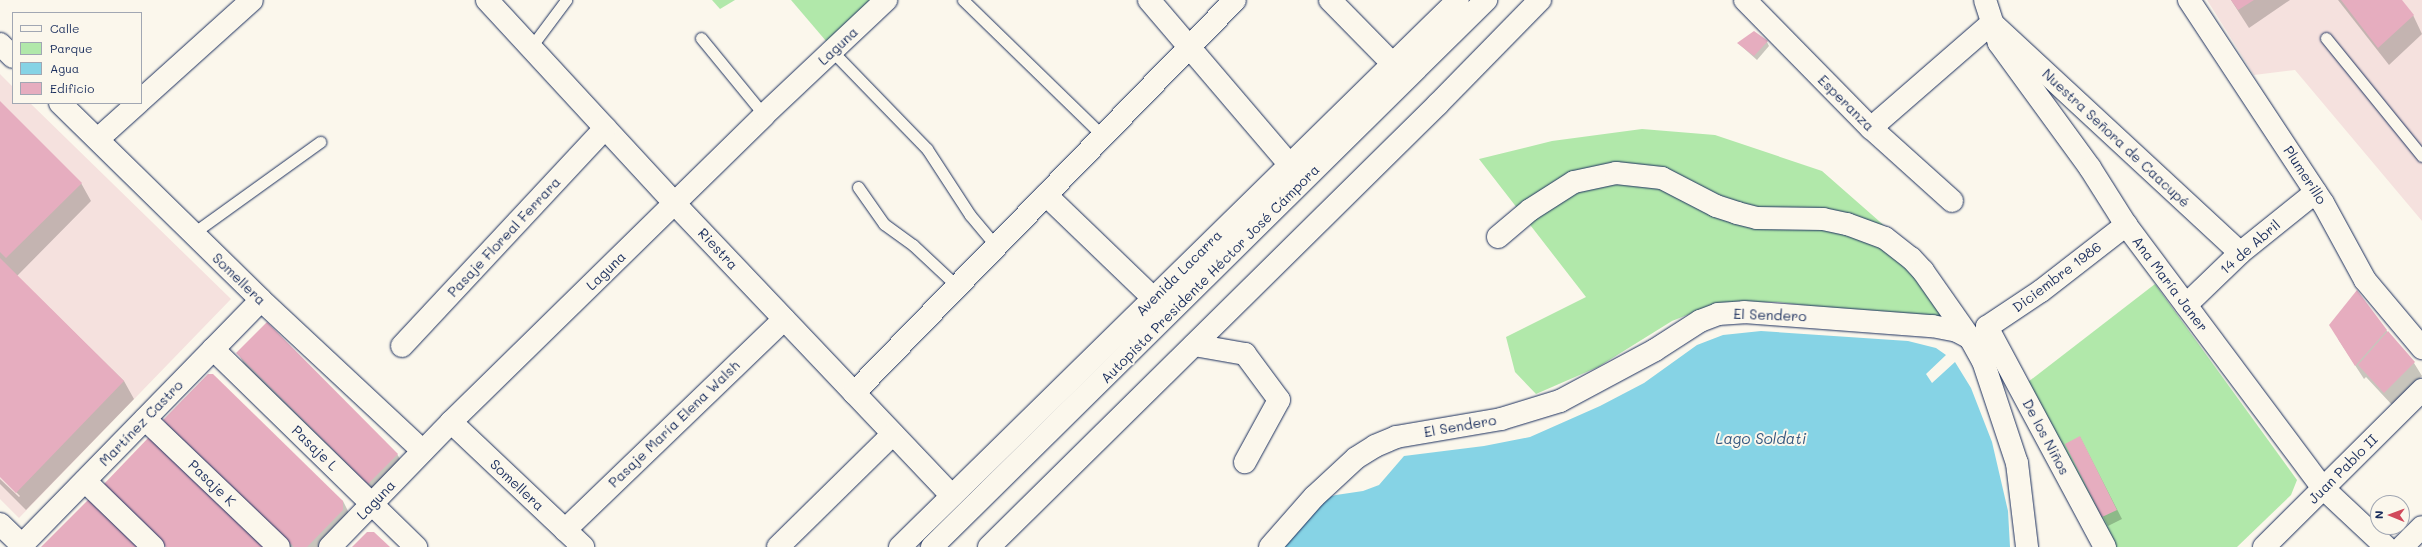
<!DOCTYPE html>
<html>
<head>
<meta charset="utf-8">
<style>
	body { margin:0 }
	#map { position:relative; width:2422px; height:547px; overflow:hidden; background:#fbf7ec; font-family:Mali,sans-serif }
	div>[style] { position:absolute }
	.built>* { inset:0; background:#f5e1de }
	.green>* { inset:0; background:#b1e8aa }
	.water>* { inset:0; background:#86d3e5 }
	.shadow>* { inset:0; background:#0003 }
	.building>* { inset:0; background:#e6adbf }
	.roads { filter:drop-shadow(0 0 1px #1b2f5e) drop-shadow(0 0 1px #1b2f5e) }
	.service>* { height:11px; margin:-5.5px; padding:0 5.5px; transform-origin:5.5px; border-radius:5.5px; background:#fbf7ec }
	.minor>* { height:22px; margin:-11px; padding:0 11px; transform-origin:11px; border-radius:11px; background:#fbf7ec }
	.motorway>* { height:22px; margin:-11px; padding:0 11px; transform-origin:11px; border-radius:11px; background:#fbf7ec }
	span { translate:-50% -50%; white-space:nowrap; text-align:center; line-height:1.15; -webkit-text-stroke:4px #fbf7ec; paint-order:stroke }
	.street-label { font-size:14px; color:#1b2f5e }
	.water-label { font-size:15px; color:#365880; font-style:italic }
	.legend { position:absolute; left:12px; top:12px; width:130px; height:92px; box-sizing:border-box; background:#fbf7ec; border:1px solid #a1a7b3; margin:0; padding:5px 7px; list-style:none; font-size:12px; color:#1b2f5e }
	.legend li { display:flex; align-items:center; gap:8px; height:20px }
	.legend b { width:20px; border:1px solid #a1a7b3 }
	.north { position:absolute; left:2370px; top:495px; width:40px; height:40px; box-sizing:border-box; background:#fbf7ec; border:1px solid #a1a7b3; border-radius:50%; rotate:271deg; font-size:11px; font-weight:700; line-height:16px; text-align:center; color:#1b2f5e }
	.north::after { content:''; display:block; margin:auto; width:14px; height:18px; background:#d1495b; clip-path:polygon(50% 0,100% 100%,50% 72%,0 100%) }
</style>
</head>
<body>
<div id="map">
	<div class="built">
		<i style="clip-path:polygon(2207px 0,2422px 0,2422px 221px,2295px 70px,2254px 75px)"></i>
		<i style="clip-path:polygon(0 74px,13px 87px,13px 103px,30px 103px,231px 299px,19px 518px,0 499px)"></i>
	</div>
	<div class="green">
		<i style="clip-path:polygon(712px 0,735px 0,720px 9px)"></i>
		<i style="clip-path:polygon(791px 0,871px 0,832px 48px)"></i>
		<i style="clip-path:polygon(1642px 129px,1715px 135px,1822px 171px,1920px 257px,1959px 314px,1920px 320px,1778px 302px,1735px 302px,1710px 306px,1672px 321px,1598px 367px,1536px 394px,1515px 372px,1506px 337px,1586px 297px,1479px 159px,1552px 141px)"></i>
		<i style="clip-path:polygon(2155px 284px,2297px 480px,2291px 495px,2237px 547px,2115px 547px,2028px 382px)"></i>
	</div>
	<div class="water">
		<i style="clip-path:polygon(1761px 331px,1908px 341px,1936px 348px,1946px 355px,1926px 374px,1932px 383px,1955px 362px,1971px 388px,1992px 442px,2008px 511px,2010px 547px,1280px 547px,1319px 500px,1336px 495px,1363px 491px,1379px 485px,1404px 456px,1484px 446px,1530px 437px,1600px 406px,1644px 383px,1697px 345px,1723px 335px)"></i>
	</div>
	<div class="shadow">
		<i style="clip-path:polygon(2231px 0,2290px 0,2249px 28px)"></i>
		<i style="clip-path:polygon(2338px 0,2400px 0,2413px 15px,2422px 34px,2389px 65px)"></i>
		<i style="clip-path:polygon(1767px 42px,1769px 46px,1757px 60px,1739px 44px)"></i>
		<i style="clip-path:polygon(0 103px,81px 183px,91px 201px,17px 276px,124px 381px,134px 399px,26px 510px,0 484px,0 479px,19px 497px,20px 496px,0 476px)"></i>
		<i style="clip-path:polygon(2386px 330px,2414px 363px,2422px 376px,2393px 406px,2366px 377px,2364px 379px,2338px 339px)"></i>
		<i style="clip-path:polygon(238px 353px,397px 454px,408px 472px,379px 501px,248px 371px)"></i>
		<i style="clip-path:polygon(164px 420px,343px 501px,348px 511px,348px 519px,321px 547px,290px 547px,170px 430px)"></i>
		<i style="clip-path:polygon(2080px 437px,2122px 519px,2108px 526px,2066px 444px)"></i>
	</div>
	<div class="building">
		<i style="clip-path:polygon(2231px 0,2254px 0,2238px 10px)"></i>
		<i style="clip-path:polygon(2341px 0,2402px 0,2414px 15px,2378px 48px)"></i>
		<i style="clip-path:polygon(1754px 31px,1768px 41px,1754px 56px,1737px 43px)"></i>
		<i style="clip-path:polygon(0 101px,82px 183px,6px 258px,0 252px)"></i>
		<i style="clip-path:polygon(0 258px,124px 381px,16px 493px,0 477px)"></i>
		<i style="clip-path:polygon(2357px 290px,2387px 330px,2355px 366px,2329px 325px)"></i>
		<i style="clip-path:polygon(267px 322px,398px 454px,368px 484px,236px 353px)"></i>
		<i style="clip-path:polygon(2388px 331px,2415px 362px,2384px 393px,2358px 365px)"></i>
		<i style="clip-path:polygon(208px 374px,213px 374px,343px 501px,343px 510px,307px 547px,294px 547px,163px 420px)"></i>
		<i style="clip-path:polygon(150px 436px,264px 547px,166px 547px,103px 485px)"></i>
		<i style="clip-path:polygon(2080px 436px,2117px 510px,2102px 517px,2065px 444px)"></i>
		<i style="clip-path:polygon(89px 499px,137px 547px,41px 547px)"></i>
		<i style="clip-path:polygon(367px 532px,374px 532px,390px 547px,352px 547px)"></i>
	</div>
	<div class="roads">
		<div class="service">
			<i style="left:963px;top:0;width:195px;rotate:44.2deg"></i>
			<i style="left:701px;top:38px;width:99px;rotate:50.7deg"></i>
			<i style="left:2326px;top:38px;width:152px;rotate:50.9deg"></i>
			<i style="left:531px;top:47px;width:59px;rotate:-53.3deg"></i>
			<i style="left:833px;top:52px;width:135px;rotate:45.9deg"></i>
			<i style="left:927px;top:149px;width:79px;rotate:56.9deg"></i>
			<i style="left:970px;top:215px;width:40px;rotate:50deg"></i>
			<i style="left:858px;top:187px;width:45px;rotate:54.9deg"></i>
			<i style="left:884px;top:224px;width:36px;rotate:36deg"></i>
			<i style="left:913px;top:245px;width:60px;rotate:43deg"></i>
			<i style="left:192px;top:234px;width:158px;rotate:-35.7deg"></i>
		</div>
		<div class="minor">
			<i style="left:487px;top:0;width:277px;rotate:47.3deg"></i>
			<i style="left:675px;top:204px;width:402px;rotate:46.5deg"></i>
			<i style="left:1149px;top:0;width:216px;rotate:49.5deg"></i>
			<i style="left:1330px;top:0;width:88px;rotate:45.5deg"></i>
			<i style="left:1745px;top:0;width:180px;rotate:45.5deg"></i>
			<i style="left:1871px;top:128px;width:109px;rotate:42deg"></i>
			<i style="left:1985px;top:0;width:45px;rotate:72deg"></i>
			<i style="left:1999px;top:43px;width:155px;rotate:53.9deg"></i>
			<i style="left:2090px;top:168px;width:67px;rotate:57.7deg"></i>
			<i style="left:2126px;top:225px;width:329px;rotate:53.2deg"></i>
			<i style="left:2323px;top:488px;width:86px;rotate:43.1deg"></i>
			<i style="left:2189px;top:0;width:243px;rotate:56.6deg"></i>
			<i style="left:2323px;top:203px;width:88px;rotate:61.4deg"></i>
			<i style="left:2365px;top:280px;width:89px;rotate:50deg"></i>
			<i style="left:0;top:44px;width:18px;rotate:45deg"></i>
			<i style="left:141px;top:100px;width:149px;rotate:-42deg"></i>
			<i style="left:60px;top:103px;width:281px;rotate:44.4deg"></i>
			<i style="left:261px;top:300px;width:221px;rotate:43deg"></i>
			<i style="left:1871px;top:128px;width:160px;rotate:-41deg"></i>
			<i style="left:1992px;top:23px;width:338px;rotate:42.8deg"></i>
			<i style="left:98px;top:139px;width:54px;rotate:-42deg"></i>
			<i style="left:1046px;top:195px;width:149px;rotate:43.9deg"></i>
			<i style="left:1498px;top:237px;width:42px;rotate:-40.2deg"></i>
			<i style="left:1530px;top:210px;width:52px;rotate:-32.5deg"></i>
			<i style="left:1574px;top:182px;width:43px;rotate:-12.1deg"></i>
			<i style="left:1616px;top:173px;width:46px;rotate:6.2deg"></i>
			<i style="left:1662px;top:178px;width:61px;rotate:27.4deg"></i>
			<i style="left:1716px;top:206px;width:22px;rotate:18deg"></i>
			<i style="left:1737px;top:213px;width:21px;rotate:14deg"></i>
			<i style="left:1757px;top:218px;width:66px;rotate:0.9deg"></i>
			<i style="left:1823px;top:219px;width:25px;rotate:12deg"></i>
			<i style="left:1847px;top:224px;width:40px;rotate:20.2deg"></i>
			<i style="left:1885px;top:238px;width:33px;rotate:38deg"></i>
			<i style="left:1911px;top:258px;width:18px;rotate:47deg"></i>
			<i style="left:1923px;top:271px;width:82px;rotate:55deg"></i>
			<i style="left:2186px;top:305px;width:75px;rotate:-43.9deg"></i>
			<i style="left:2240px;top:253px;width:97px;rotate:-38.8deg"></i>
			<i style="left:1194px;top:345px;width:52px;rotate:10deg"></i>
			<i style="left:1245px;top:354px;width:57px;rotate:53.5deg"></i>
			<i style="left:1279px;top:400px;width:71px;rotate:118.7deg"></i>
			<i style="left:402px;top:346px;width:298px;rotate:-47deg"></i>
			<i style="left:213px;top:349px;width:284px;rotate:44.3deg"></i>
			<i style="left:854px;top:393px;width:547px;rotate:-45.89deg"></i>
			<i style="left:145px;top:419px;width:185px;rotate:43.7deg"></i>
			<i style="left:451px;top:422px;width:182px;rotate:43.4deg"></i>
			<i style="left:85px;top:481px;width:95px;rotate:44.1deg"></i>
			<i style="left:0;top:524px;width:33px;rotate:44deg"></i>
			<i style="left:565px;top:530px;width:304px;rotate:-43.9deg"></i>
			<i style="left:22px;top:545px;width:342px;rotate:-45.7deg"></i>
			<i style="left:330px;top:547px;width:174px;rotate:-45.9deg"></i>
			<i style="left:451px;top:422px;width:438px;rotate:-44.4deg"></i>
			<i style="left:764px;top:115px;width:168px;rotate:-43.3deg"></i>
			<i style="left:778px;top:547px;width:161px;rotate:-44.5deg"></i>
			<i style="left:900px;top:547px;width:781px;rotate:-44.43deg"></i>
			<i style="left:1270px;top:547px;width:67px;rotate:-48.7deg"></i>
			<i style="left:1314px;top:497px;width:57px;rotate:-42.9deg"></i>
			<i style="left:1356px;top:458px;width:22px;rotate:-32deg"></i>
			<i style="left:1375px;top:446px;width:23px;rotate:-23deg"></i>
			<i style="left:1396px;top:437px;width:107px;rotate:-9.7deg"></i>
			<i style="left:1501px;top:419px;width:62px;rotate:-17deg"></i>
			<i style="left:1560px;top:401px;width:108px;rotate:-28.2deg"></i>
			<i style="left:1655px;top:350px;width:54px;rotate:-32.8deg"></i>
			<i style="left:1700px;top:321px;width:19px;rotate:-21deg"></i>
			<i style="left:1718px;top:314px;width:26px;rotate:-4deg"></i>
			<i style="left:1744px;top:312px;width:189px;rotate:4.3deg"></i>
			<i style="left:1932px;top:326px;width:25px;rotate:11deg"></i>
			<i style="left:1957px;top:331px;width:15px;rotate:28deg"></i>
			<i style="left:1970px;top:338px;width:26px;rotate:61deg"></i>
			<i style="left:1983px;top:361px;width:108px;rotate:71.6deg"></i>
			<i style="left:2017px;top:463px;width:85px;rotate:83.2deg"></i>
			<i style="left:2105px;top:547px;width:250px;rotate:-118.2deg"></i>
			<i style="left:1987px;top:327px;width:65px;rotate:-33.7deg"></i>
			<i style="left:2041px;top:291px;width:108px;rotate:-37.8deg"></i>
			<i style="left:2264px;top:547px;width:223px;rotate:-44.8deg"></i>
			<i style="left:2402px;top:547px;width:28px;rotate:-45deg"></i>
		</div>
		<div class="motorway">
			<i style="left:932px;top:547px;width:779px;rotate:-44.64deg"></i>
			<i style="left:989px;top:547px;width:631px;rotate:-44.61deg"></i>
			<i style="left:1438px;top:104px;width:146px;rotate:-45.6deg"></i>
		</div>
	</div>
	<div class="street-label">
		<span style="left:838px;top:46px;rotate:-43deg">Laguna</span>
		<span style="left:1846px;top:103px;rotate:45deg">Esperanza</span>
		<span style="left:2116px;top:138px;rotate:43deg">Nuestra Señora de Caacupé</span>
		<span style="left:2305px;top:175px;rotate:57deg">Plumerillo</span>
		<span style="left:504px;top:237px;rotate:-47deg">Pasaje Floreal Ferrara</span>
		<span style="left:2250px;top:247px;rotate:-41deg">14 de Abril</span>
		<span style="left:718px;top:249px;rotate:47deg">Riestra</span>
		<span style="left:606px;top:271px;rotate:-44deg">Laguna</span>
		<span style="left:1179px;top:273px;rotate:-45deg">Avenida Lacarra</span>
		<span style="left:1210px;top:274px;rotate:-45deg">Autopista Presidente Héctor José Cámpora</span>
		<span style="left:2057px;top:277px;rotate:-37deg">Diciembre 1986</span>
		<span style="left:239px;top:279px;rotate:44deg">Somellera</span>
		<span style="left:2170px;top:284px;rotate:53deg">Ana María Janer</span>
		<span style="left:1770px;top:315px;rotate:2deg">El Sendero</span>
		<span style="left:141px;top:423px;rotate:-46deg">Martínez Castro</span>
		<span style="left:674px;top:424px;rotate:-44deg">Pasaje María Elena Walsh</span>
		<span style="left:1460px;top:426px;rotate:-10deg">El Sendero</span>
		<span style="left:2046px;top:437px;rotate:62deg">De los Niños</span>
		<span style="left:315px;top:448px;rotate:44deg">Pasaje L</span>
		<span style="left:2343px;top:469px;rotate:-45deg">Juan Pablo II</span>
		<span style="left:212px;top:483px;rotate:44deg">Pasaje K</span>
		<span style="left:517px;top:485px;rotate:43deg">Somellera</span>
		<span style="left:376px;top:500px;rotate:-46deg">Laguna</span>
	</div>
	<div class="water-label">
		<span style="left:1761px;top:439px">Lago Soldati</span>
	</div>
	<ul class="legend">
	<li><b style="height:5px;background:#fbf7ec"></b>Calle</li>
	<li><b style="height:11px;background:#b1e8aa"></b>Parque</li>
	<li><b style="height:11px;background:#86d3e5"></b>Agua</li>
	<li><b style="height:11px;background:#e6adbf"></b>Edificio</li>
	</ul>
	<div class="north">N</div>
</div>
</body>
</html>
